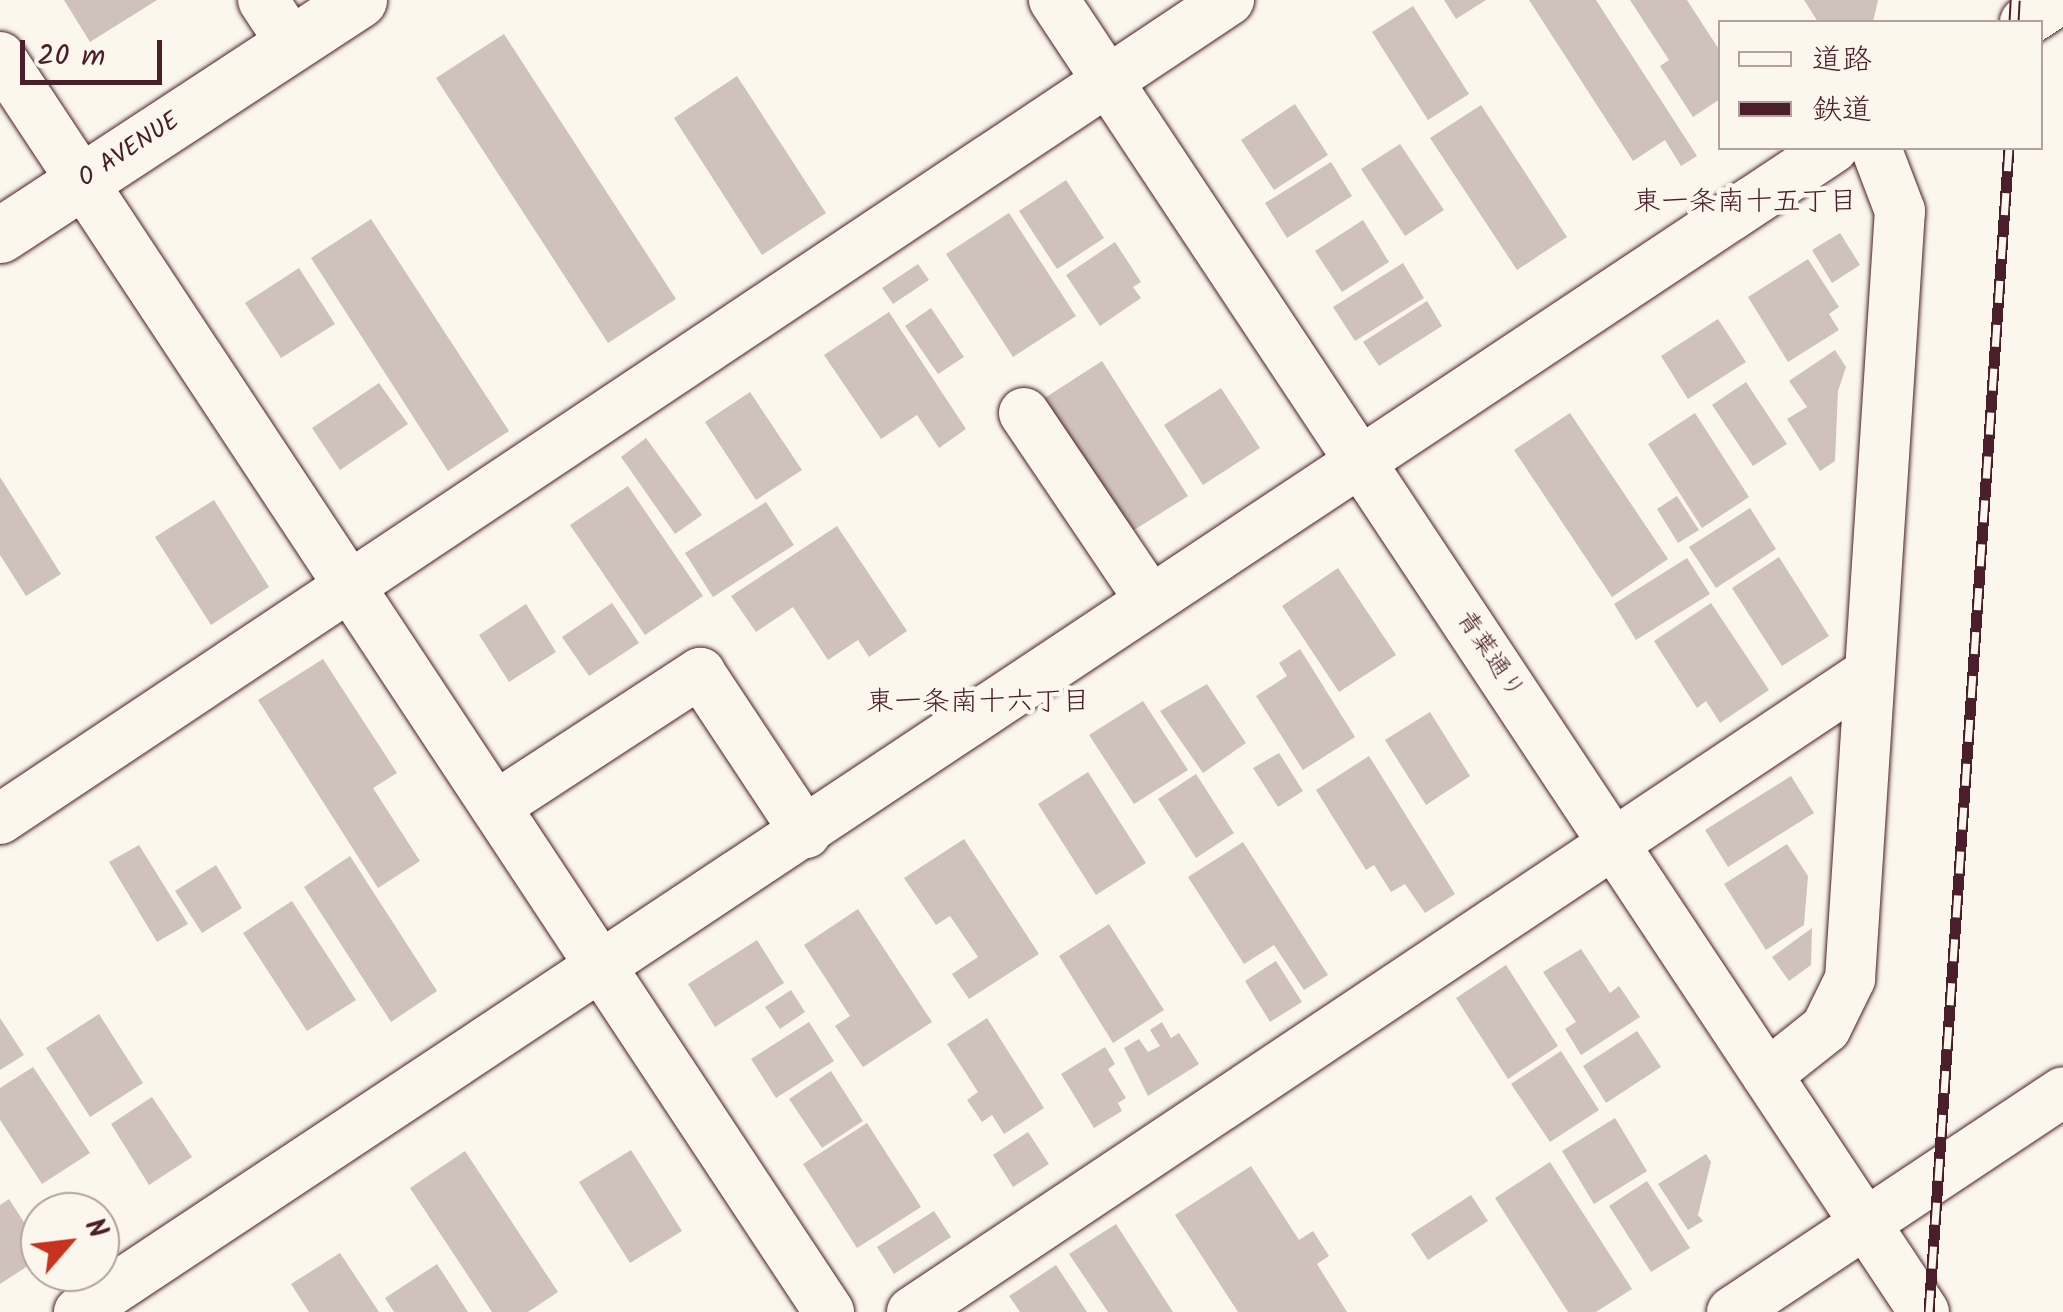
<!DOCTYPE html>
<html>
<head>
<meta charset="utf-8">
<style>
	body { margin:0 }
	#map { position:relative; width:2063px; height:1312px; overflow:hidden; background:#fbf7ec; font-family:Kalam,"Klee One",sans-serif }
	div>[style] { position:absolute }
	.building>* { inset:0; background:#cfc2bc }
	.roads { filter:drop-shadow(0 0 2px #4a1f2b) drop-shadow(0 0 2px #4a1f2b) }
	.minor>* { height:50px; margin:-25px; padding:0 25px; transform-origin:25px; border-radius:25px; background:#fbf7ec }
	.highway>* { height:55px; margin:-27.5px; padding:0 27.5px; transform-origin:27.5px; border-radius:27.5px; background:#fbf7ec }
	.rail>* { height:11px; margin-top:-5.5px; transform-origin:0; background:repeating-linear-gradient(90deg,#fbf7ec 0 22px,#4a1f2b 0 44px); box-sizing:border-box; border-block:2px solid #4a1f2b }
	span { translate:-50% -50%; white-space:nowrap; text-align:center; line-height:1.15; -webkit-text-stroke:9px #fbf7ec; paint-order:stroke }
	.street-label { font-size:25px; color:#4a1f2b }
	.neighbourhood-label { font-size:28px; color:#4a1f2b }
	.legend { position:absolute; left:1718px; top:20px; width:325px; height:130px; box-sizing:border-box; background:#fbf7ec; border:2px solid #b4a19f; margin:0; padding:12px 18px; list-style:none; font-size:30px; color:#4a1f2b }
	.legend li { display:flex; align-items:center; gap:20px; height:50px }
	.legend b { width:50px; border:2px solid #b4a19f }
	.north { position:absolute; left:20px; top:1192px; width:100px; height:100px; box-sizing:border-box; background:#fbf7ec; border:2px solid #b4a19f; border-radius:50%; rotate:62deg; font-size:28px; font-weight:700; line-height:40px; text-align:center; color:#4a1f2b }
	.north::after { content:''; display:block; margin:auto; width:35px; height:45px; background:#c8321e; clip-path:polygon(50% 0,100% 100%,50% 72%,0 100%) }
	.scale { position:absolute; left:20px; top:40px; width:142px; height:45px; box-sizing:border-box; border:5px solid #4a1f2b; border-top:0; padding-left:12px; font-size:30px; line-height:35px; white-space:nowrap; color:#4a1f2b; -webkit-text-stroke:8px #fbf7ec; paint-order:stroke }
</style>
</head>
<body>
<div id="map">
	<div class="building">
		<i style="clip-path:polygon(64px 0,157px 0,90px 42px)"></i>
		<i style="clip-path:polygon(1444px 0,1486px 0,1456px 19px)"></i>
		<i style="clip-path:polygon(1529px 0,1596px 0,1697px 156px,1681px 166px,1665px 140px,1633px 161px)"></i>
		<i style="clip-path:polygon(1630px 0,1687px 0,1720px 51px,1720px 99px,1693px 117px,1660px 66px,1669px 60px)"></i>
		<i style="clip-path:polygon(1804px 0,1878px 0,1873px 22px,1818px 22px)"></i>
		<i style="clip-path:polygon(1413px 6px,1469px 94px,1428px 120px,1372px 32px)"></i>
		<i style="clip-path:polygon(504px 34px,676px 299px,608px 343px,436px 78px)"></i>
		<i style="clip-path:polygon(737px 76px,826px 213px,762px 255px,674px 118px)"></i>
		<i style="clip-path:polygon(1295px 104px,1328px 155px,1274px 190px,1241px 140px)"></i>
		<i style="clip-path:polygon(1481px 105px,1567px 237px,1517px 270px,1430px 138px)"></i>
		<i style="clip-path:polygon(1400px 144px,1444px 210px,1405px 236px,1361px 169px)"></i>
		<i style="clip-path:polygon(1331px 162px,1352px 196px,1287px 238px,1265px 203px)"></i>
		<i style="clip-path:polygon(1066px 180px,1104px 238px,1057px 269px,1019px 211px)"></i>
		<i style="clip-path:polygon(1009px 213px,1076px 316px,1013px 357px,946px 254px)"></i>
		<i style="clip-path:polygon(371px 219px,509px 431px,448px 471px,311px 258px)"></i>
		<i style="clip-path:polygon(1363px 220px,1389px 262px,1342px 292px,1315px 251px)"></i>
		<i style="clip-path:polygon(1840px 233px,1860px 265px,1832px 283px,1812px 250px)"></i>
		<i style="clip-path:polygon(1115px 242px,1141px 282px,1133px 287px,1141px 298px,1100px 326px,1066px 275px)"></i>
		<i style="clip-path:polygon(1808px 259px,1839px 307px,1829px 314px,1839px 330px,1788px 362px,1748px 297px)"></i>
		<i style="clip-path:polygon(1403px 263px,1424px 298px,1355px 341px,1333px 307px)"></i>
		<i style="clip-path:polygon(918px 264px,929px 280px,893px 304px,882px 288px)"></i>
		<i style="clip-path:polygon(299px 268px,335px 324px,281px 358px,245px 303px)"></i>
		<i style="clip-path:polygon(1427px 301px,1442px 326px,1379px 366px,1363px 342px)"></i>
		<i style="clip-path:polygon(931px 308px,964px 357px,938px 374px,905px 326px)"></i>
		<i style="clip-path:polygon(889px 312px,966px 429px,939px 448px,917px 415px,881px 439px,824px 355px)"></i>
		<i style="clip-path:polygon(1718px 319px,1746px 362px,1688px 399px,1661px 356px)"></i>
		<i style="clip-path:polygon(1835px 350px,1846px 367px,1838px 391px,1835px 461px,1820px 471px,1787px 419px,1807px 407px,1789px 381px)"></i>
		<i style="clip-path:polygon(1102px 361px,1188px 496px,1123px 537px,1037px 403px)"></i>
		<i style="clip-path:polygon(1746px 382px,1787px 444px,1753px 466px,1712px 405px)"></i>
		<i style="clip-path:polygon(379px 383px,408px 424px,340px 470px,312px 428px)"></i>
		<i style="clip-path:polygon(1221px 388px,1260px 448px,1203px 485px,1164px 425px)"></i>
		<i style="clip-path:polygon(750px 392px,802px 470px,756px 500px,705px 422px)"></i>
		<i style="clip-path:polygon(1570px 413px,1668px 559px,1612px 597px,1514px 450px)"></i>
		<i style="clip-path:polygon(1695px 413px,1749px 497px,1702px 528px,1648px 444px)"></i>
		<i style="clip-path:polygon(646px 438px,702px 515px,675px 534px,621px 457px)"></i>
		<i style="clip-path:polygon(0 477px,61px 574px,26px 596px,0 555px)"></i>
		<i style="clip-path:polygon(628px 486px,703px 596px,645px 635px,570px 525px)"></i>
		<i style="clip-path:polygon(1677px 496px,1699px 530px,1678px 543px,1657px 509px)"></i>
		<i style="clip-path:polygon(214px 500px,269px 587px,211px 625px,155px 537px)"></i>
		<i style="clip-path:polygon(766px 502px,794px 545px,713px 597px,685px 553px)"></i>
		<i style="clip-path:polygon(1750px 508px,1776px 549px,1716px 588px,1689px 547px)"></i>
		<i style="clip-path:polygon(837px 526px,907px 631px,869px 657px,858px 640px,828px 660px,793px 607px,756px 632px,731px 596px)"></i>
		<i style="clip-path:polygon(1779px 557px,1829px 636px,1782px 666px,1732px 588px)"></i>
		<i style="clip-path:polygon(1687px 558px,1710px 594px,1636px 640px,1614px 604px)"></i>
		<i style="clip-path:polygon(1338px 568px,1396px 655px,1339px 692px,1282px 606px)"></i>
		<i style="clip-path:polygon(612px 603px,639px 643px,589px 676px,562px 637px)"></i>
		<i style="clip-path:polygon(1711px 603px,1769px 690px,1720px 723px,1706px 701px,1697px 708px,1654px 641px)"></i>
		<i style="clip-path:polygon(526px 604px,556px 652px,509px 682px,479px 635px)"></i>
		<i style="clip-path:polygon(1300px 649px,1355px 737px,1303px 770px,1256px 696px,1287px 676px,1279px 663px)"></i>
		<i style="clip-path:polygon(323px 659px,397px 773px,373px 788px,420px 861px,378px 888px,258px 700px)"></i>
		<i style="clip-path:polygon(1207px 684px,1246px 743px,1203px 773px,1160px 711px)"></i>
		<i style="clip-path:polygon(1143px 701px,1188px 770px,1134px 804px,1089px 735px)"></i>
		<i style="clip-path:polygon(1430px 712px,1470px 776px,1426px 805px,1385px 740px)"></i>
		<i style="clip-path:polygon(1279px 753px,1303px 791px,1278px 807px,1253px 768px)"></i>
		<i style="clip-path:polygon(1369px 756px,1455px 894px,1425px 913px,1405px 884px,1391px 892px,1374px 865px,1366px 870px,1316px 790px)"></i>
		<i style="clip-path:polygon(1088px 772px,1146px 863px,1096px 895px,1038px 804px)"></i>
		<i style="clip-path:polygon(1196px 774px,1234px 833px,1196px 858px,1158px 799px)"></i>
		<i style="clip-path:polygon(1791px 776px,1814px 813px,1728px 867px,1705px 830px)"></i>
		<i style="clip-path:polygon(964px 839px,1039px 954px,969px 999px,952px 974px,978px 957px,950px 916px,936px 925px,904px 878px)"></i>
		<i style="clip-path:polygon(1243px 842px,1328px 975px,1304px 990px,1274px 945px,1244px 964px,1188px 877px)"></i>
		<i style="clip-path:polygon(1787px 844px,1808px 876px,1804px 925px,1766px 950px,1724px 884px)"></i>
		<i style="clip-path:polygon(139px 845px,188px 924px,157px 942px,109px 862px)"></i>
		<i style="clip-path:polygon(350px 856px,437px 991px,391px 1022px,304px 887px)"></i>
		<i style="clip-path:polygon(216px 865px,242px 908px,202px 933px,175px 891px)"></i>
		<i style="clip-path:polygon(292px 901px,356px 1000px,307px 1031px,243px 933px)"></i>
		<i style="clip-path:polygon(858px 909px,932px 1022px,863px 1067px,835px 1026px,850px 1016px,804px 945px)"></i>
		<i style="clip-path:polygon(1109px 924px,1164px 1010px,1113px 1043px,1059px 956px)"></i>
		<i style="clip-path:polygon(1812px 928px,1811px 965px,1789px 981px,1772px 957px)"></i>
		<i style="clip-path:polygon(757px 940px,784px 983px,715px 1027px,688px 984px)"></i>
		<i style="clip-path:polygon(1581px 949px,1610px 993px,1619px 986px,1640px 1017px,1581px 1055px,1565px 1029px,1576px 1022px,1543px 972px)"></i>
		<i style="clip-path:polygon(1276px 961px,1302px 1002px,1270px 1022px,1245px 981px)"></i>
		<i style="clip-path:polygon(1506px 965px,1558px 1046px,1508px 1079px,1456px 998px)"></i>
		<i style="clip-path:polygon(791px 990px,805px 1012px,780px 1029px,765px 1007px)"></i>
		<i style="clip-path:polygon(99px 1014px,143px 1083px,90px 1117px,46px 1048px)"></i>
		<i style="clip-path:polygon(0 1018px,24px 1055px,0 1070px)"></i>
		<i style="clip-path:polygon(987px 1018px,1044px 1108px,1004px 1134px,992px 1115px,982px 1122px,967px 1100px,978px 1092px,947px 1044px)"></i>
		<i style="clip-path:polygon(809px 1022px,834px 1061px,776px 1098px,751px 1059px)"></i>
		<i style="clip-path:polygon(1162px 1022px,1171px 1038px,1179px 1033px,1199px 1064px,1148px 1096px,1124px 1048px,1139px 1039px,1148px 1052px,1160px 1046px,1150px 1030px)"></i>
		<i style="clip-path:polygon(1637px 1031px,1661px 1067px,1606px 1103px,1583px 1066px)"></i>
		<i style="clip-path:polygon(1105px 1047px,1115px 1064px,1108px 1069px,1126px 1098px,1118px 1103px,1122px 1111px,1094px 1128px,1061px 1074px)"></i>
		<i style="clip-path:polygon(1561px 1051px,1599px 1110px,1550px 1142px,1511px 1084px)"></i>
		<i style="clip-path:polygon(33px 1067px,90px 1153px,42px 1184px,0 1120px,0 1088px)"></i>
		<i style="clip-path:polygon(831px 1071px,863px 1121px,822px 1148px,789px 1099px)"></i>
		<i style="clip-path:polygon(152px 1097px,192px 1157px,149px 1185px,111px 1124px)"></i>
		<i style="clip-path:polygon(1615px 1118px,1647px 1171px,1594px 1204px,1562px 1151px)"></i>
		<i style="clip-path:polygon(867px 1123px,921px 1207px,857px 1248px,803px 1164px)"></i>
		<i style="clip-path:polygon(1028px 1132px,1049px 1164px,1013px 1187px,993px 1155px)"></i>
		<i style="clip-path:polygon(631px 1150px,682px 1231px,630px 1263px,579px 1182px)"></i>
		<i style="clip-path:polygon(465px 1151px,558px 1292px,528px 1312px,492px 1312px,410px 1188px)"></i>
		<i style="clip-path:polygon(1706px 1154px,1711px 1162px,1698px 1215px,1703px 1221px,1688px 1230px,1658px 1184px)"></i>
		<i style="clip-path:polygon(1550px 1162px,1632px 1289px,1596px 1312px,1568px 1312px,1495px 1198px)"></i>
		<i style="clip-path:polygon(1251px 1166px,1299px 1240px,1313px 1231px,1329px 1256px,1317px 1264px,1347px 1312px,1238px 1312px,1175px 1215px)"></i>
		<i style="clip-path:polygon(1647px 1181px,1690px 1248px,1651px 1272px,1609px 1206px)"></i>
		<i style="clip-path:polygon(1471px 1195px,1488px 1221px,1428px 1260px,1411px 1234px)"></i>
		<i style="clip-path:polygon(9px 1199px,40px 1247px,40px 1258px,0 1284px,0 1205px)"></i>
		<i style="clip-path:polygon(934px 1211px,951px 1237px,894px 1274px,877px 1247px)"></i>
		<i style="clip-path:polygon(1116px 1224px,1173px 1312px,1108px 1312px,1069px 1254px)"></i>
		<i style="clip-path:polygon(340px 1253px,379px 1312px,309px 1312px,291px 1284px)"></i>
		<i style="clip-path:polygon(437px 1264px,468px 1312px,394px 1312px,385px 1298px)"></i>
		<i style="clip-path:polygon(1056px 1265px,1087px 1312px,1020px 1312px,1009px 1296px)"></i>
	</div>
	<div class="roads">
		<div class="minor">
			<i style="left:263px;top:0;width:53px;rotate:56.6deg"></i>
			<i style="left:1054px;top:0;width:1574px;rotate:56.45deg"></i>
			<i style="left:2025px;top:22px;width:40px;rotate:-32.9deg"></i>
			<i style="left:0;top:57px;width:1504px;rotate:56.55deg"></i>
			<i style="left:1024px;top:413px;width:225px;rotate:56deg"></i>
			<i style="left:496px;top:806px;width:244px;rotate:-33.1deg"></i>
			<i style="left:700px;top:673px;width:192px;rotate:56.5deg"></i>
			<i style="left:0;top:819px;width:1477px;rotate:-33.68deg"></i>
			<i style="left:1767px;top:1075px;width:75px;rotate:-38.5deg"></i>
			<i style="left:1826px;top:1028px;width:55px;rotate:-63.9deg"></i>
			<i style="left:1850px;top:979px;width:770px;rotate:-86.28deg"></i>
			<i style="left:1900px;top:211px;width:67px;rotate:-110.9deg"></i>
			<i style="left:79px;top:1312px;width:2105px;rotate:-33.57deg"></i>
			<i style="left:912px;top:1312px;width:1151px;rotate:-33.73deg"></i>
			<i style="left:1732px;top:1312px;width:397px;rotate:-33.6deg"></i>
		</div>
		<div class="highway">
			<i style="left:0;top:235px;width:429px;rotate:-33.2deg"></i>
		</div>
	</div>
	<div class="rail">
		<i style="left:2014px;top:22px;width:22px;rotate:-87deg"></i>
		<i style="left:1929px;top:1312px;width:1167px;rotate:-86.07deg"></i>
	</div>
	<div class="street-label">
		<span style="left:129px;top:150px;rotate:-33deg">O AVENUE</span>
		<span style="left:1490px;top:655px;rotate:56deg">青葉通り</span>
	</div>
	<div class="neighbourhood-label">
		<span style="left:1745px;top:203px">東一条南十五丁目</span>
		<span style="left:978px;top:703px">東一条南十六丁目</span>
	</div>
	<ul class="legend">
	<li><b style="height:12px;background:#fbf7ec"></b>道路</li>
	<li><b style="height:12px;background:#4a1f2b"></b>鉄道</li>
	</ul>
	<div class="north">N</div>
	<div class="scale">20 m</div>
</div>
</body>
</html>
